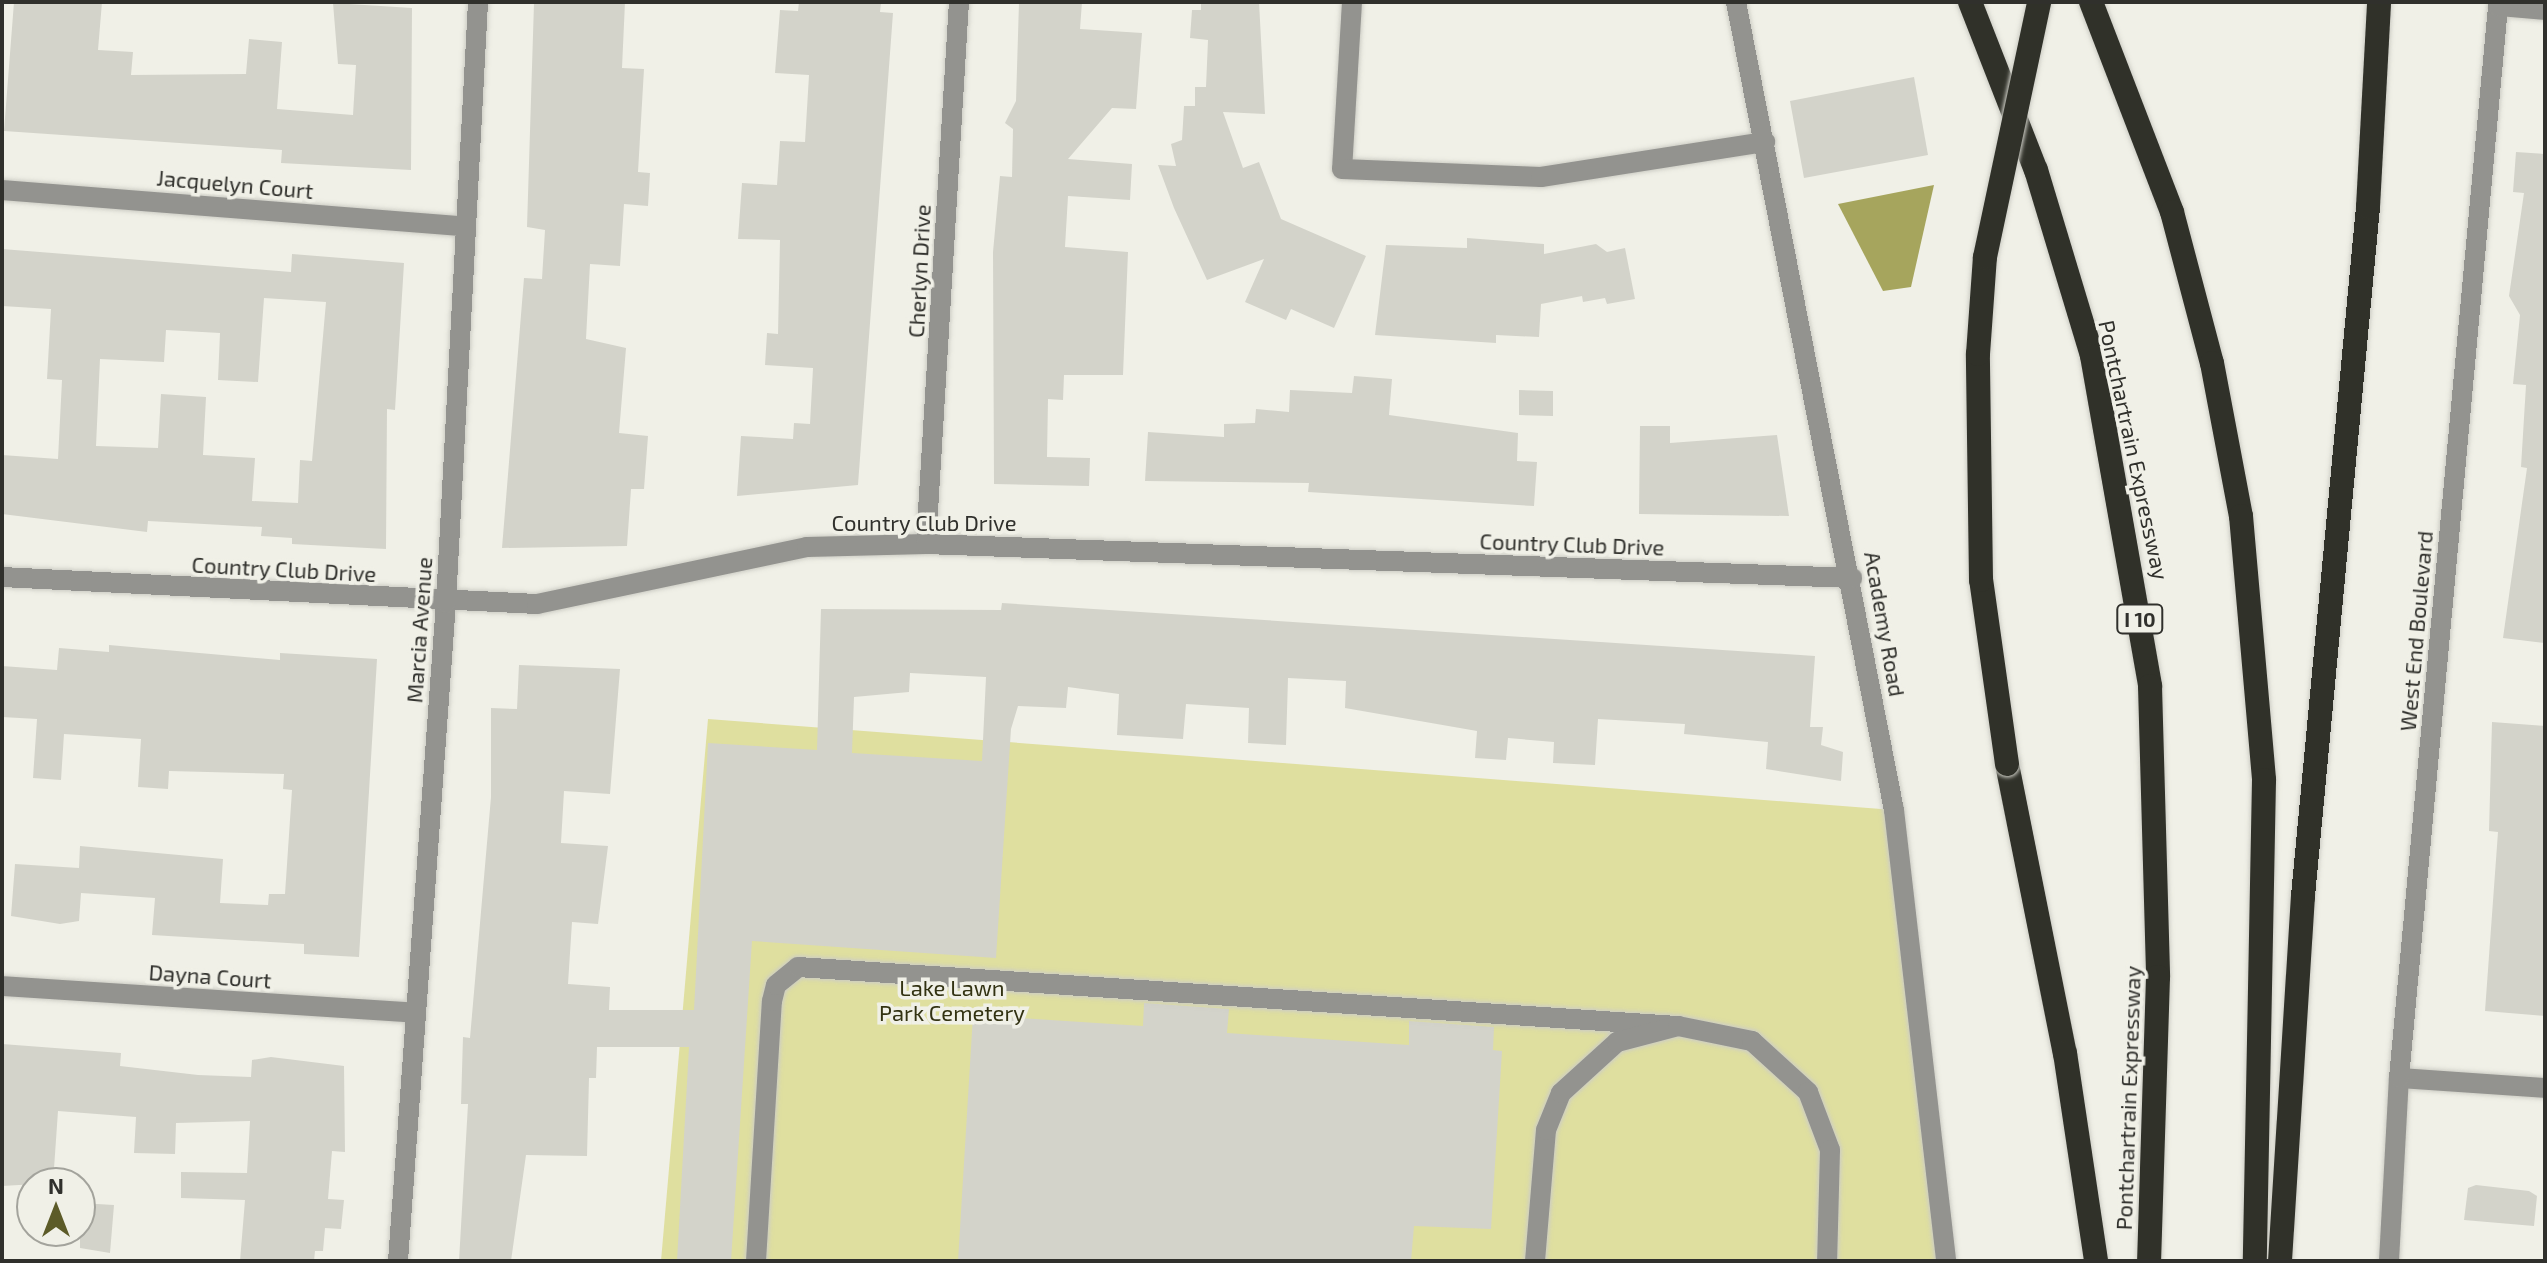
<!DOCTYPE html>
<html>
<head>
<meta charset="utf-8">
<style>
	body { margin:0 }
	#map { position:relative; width:2547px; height:1263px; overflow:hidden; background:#f0f0e7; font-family:"Exo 2",sans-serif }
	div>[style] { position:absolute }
	.green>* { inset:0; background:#dfdf9f }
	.water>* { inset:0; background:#a6a55d }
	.building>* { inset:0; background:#d3d3ca }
	.roads { filter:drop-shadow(0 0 2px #cdcdc5) drop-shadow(0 0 2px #cdcdc5) }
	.minor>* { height:20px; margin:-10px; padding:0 10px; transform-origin:10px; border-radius:10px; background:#93938f }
	.highway>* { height:24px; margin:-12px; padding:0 12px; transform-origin:12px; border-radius:12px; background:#303129 }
	.bridges { filter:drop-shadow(0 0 2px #cdcdc5) drop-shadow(0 0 2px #cdcdc5) }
	.highway-bridge>* { height:24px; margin:-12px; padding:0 12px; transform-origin:12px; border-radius:12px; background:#303129 }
	span { translate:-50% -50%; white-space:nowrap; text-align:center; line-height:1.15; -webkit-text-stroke:7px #f0f0e7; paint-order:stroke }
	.shield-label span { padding:2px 6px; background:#f0f0e7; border:2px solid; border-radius:6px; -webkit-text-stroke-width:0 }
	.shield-label { font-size:20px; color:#30302c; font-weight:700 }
	.street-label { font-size:22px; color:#30302c }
	.park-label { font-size:22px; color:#323212 }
	.frame { position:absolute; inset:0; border:4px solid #30302c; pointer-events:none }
	.north { position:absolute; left:16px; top:1167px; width:80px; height:80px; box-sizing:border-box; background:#f0f0e7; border:2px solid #a3a39c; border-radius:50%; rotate:0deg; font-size:22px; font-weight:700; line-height:32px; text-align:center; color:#30302c }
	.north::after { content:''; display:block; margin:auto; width:28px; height:36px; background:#5c5b28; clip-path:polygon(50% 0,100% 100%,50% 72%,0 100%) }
</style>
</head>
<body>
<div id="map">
	<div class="green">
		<i style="clip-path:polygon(708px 719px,1894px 810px,1946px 1261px,661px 1261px)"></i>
	</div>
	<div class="water">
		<i style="clip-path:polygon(1934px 185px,1911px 287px,1883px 291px,1838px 204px)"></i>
	</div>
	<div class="building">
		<i style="clip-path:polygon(14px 2px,102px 2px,98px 50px,133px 52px,131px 75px,246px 74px,249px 39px,282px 42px,277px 109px,353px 115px,356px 65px,338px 64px,333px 3px,412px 8px,411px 170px,281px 163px,282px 150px,4px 131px)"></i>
		<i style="clip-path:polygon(625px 2px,622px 68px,644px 69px,638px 172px,650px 173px,648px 206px,624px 204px,620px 266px,590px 264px,586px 339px,626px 348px,619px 433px,648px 436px,644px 489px,631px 489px,627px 546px,502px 548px,524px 278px,542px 279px,545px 230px,527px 227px,534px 3px)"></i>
		<i style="clip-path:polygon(799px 2px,881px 2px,880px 12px,893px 13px,858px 485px,737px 496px,741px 436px,793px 439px,794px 423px,810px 424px,813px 368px,765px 365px,767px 333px,778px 334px,780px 240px,738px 239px,742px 183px,777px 185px,780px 141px,805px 142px,809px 75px,775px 73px,780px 10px,798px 11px)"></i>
		<i style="clip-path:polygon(1019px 2px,1082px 2px,1080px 29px,1142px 33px,1136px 109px,1112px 108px,1068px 159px,1132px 164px,1130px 200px,1068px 196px,1065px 247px,1128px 252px,1123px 375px,1064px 375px,1063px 400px,1048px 399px,1047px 457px,1090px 458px,1089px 486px,994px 484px,993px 252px,1000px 176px,1012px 177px,1013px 129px,1005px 123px,1016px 101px)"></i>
		<i style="clip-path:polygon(1201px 2px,1259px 2px,1265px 114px,1223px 112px,1243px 168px,1259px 162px,1281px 219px,1366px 256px,1334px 328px,1291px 309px,1286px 320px,1245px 302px,1264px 259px,1207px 280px,1174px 208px,1158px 165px,1176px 166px,1171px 144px,1182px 140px,1184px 106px,1195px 106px,1195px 87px,1206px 87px,1208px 40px,1190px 38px,1192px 10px,1201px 10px)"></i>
		<i style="clip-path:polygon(1914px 77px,1928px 155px,1804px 178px,1790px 101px)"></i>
		<i style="clip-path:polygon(2516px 152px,2545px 154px,2545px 643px,2503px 638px,2527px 468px,2521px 467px,2526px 385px,2513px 384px,2520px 315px,2509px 296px,2524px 193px,2513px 192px)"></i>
		<i style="clip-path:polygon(1467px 238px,1544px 244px,1544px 254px,1596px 244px,1607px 252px,1625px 248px,1635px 299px,1607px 304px,1605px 298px,1583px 302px,1582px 296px,1541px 304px,1539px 337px,1496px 335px,1496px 343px,1375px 335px,1386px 245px,1467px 248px)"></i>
		<i style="clip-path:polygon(evenodd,2px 249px,291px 272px,292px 254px,404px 263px,395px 410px,387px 409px,386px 549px,292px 544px,292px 538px,261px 536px,262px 527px,148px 521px,147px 532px,2px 514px,2px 455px,58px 459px,62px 380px,47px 379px,51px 309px,2px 306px,2px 249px,264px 298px,326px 302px,312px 461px,300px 460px,298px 503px,252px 501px,255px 458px,203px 455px,206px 397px,161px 394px,158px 448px,96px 446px,100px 359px,164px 362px,166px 330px,220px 333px,218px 380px,258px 382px,264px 298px)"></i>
		<i style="clip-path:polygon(1354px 376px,1392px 379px,1389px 415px,1518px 433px,1517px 461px,1537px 462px,1534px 506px,1308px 492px,1309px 483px,1145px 481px,1148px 432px,1224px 437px,1224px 424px,1255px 423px,1256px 409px,1289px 412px,1290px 390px,1352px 393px)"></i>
		<i style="clip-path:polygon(1519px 390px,1553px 391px,1553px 416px,1519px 415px)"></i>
		<i style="clip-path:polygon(1640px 426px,1670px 426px,1670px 443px,1777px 435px,1789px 516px,1639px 514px)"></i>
		<i style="clip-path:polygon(evenodd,1002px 603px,1815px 656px,1810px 727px,1823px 727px,1821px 745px,1843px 752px,1841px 781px,1766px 769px,1768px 742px,1684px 734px,1685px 724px,1598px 719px,1595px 765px,1553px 763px,1554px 742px,1508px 738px,1506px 760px,1475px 758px,1477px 731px,1345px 708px,1346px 681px,1288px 678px,1286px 745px,1248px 743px,1249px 708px,1186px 704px,1183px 739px,1117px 735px,1119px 694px,1068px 687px,1066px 708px,1018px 706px,1011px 729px,996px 958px,752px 941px,731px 1261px,677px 1261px,689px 1047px,597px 1047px,596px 1078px,589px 1078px,587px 1156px,526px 1155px,511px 1261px,459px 1261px,468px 1104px,461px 1104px,463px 1037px,470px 1038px,491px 797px,491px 708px,517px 709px,519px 665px,620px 669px,610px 794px,564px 791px,561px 843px,608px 846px,598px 924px,572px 922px,568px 984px,610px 987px,609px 1010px,694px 1010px,708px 743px,817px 750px,821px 609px,1001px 610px,1002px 603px,910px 673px,986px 677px,982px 761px,852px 753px,854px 697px,909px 692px,910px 673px)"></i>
		<i style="clip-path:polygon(109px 645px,280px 660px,280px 653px,377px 659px,359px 957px,304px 954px,304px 944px,152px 935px,155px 898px,81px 893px,79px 921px,60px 924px,11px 916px,15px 864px,79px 868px,80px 846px,223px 859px,220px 903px,268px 905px,269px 894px,285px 894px,292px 790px,283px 789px,284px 774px,169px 771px,168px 789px,138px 787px,141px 739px,64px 734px,61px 780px,33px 778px,37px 719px,2px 717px,2px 666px,57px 670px,59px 648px,109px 652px)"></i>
		<i style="clip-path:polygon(2492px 722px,2545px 726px,2545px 1016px,2485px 1011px,2498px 832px,2489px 831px)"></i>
		<i style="clip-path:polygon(1144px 1003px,1229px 1009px,1227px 1033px,1409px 1045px,1409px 1021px,1494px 1027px,1493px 1050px,1502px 1051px,1491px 1229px,1414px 1226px,1411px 1261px,958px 1261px,973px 1015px,1143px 1026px)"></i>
		<i style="clip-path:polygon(2px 1044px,121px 1053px,120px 1066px,198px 1075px,251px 1077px,252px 1060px,271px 1057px,344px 1066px,345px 1152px,332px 1151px,328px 1199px,344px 1200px,341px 1229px,325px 1228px,323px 1251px,315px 1251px,314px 1261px,240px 1261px,245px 1200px,181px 1198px,181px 1172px,247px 1173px,250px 1121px,176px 1123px,175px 1154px,134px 1153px,136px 1117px,58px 1111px,53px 1183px,2px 1186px)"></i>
		<i style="clip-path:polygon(2476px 1185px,2529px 1191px,2537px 1196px,2534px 1226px,2464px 1220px,2468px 1188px)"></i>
		<i style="clip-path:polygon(80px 1203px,114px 1205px,110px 1253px,80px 1248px)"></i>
	</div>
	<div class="roads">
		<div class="minor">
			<i style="left:1352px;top:2px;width:167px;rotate:93.4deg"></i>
			<i style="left:1342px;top:169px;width:199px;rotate:2.3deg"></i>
			<i style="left:1541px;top:177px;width:227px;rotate:-8.9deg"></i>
			<i style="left:1736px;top:2px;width:823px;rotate:78.94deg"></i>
			<i style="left:1894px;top:810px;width:454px;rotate:83.4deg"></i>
			<i style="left:2px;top:190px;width:463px;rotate:4.5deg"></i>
			<i style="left:926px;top:544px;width:543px;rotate:-86.52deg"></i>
			<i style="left:2px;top:577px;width:536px;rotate:2.89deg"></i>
			<i style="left:537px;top:604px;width:276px;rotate:-11.9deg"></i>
			<i style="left:807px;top:547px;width:119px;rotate:-1.4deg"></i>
			<i style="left:926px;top:544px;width:927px;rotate:2.1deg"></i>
			<i style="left:2px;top:986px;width:413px;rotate:3.7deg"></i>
			<i style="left:2399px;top:1078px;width:146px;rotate:3.9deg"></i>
			<i style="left:398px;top:1261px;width:660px;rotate:-85.83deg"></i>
			<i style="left:446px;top:603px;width:602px;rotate:-86.95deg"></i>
			<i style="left:756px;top:1261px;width:260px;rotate:-86.5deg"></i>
			<i style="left:772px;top:1001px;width:16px;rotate:-76deg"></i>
			<i style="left:776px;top:985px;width:28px;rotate:-39deg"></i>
			<i style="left:798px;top:967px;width:882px;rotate:3.84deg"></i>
			<i style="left:1535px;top:1261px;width:131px;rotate:-85.2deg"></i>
			<i style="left:1546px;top:1130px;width:40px;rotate:-68deg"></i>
			<i style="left:1561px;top:1093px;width:76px;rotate:-42.3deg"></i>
			<i style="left:1617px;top:1042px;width:63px;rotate:-14.7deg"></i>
			<i style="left:1678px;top:1026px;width:76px;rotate:11.5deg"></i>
			<i style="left:1752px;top:1041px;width:76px;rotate:42.3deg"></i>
			<i style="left:1808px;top:1092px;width:62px;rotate:69.2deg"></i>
			<i style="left:1830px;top:1150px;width:111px;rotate:91.5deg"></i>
			<i style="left:2389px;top:1261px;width:183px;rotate:-86.9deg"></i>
			<i style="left:2399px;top:1078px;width:1077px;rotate:-84.72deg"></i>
			<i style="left:2498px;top:6px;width:47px;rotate:4.9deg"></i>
		</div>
		<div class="highway">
			<i style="left:1970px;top:2px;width:180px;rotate:68.6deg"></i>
			<i style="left:2036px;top:170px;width:194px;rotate:73.2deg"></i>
			<i style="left:2092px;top:356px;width:335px;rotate:80deg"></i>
			<i style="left:2150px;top:686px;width:291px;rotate:88.4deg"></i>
			<i style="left:2158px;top:977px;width:284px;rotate:91.8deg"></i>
			<i style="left:2091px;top:2px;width:225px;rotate:68.9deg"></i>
			<i style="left:2172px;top:212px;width:156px;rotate:75.2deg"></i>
			<i style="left:2212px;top:363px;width:156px;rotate:79.3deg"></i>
			<i style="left:2241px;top:516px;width:265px;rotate:85deg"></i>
			<i style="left:2264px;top:780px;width:481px;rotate:91.1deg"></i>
			<i style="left:2007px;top:764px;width:295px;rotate:78.7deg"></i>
			<i style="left:2065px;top:1053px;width:210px;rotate:81.5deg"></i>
			<i style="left:2280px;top:1261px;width:366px;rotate:-86.4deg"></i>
			<i style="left:2303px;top:896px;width:692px;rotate:-84.61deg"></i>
			<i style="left:2368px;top:207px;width:205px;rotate:-86.9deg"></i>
		</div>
	</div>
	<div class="bridges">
		<div class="highway-bridge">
			<i style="left:2007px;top:764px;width:186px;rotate:-98deg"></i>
			<i style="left:1981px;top:580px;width:226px;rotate:-90.8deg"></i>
			<i style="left:1978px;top:354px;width:97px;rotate:-85.9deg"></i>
			<i style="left:1985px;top:257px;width:261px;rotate:-78deg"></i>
		</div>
	</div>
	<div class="shield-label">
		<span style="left:2140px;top:619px">I 10</span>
	</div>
	<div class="street-label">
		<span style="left:235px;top:184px;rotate:5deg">Jacquelyn Court</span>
		<span style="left:919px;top:271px;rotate:-87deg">Cherlyn Drive</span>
		<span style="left:2134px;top:450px;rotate:78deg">Pontchartrain Expressway</span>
		<span style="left:924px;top:523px">Country Club Drive</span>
		<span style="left:1572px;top:544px;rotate:2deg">Country Club Drive</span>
		<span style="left:284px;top:569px;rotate:3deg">Country Club Drive</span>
		<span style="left:1885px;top:624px;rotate:80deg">Academy Road</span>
		<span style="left:419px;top:630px;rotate:-86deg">Marcia Avenue</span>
		<span style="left:2416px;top:631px;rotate:-85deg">West End Boulevard</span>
		<span style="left:210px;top:976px;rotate:4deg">Dayna Court</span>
		<span style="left:2128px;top:1098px;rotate:-88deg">Pontchartrain Expressway</span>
	</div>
	<div class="park-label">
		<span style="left:952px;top:1000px">Lake Lawn<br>Park Cemetery</span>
	</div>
	<div class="frame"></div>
	<div class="north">N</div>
</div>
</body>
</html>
